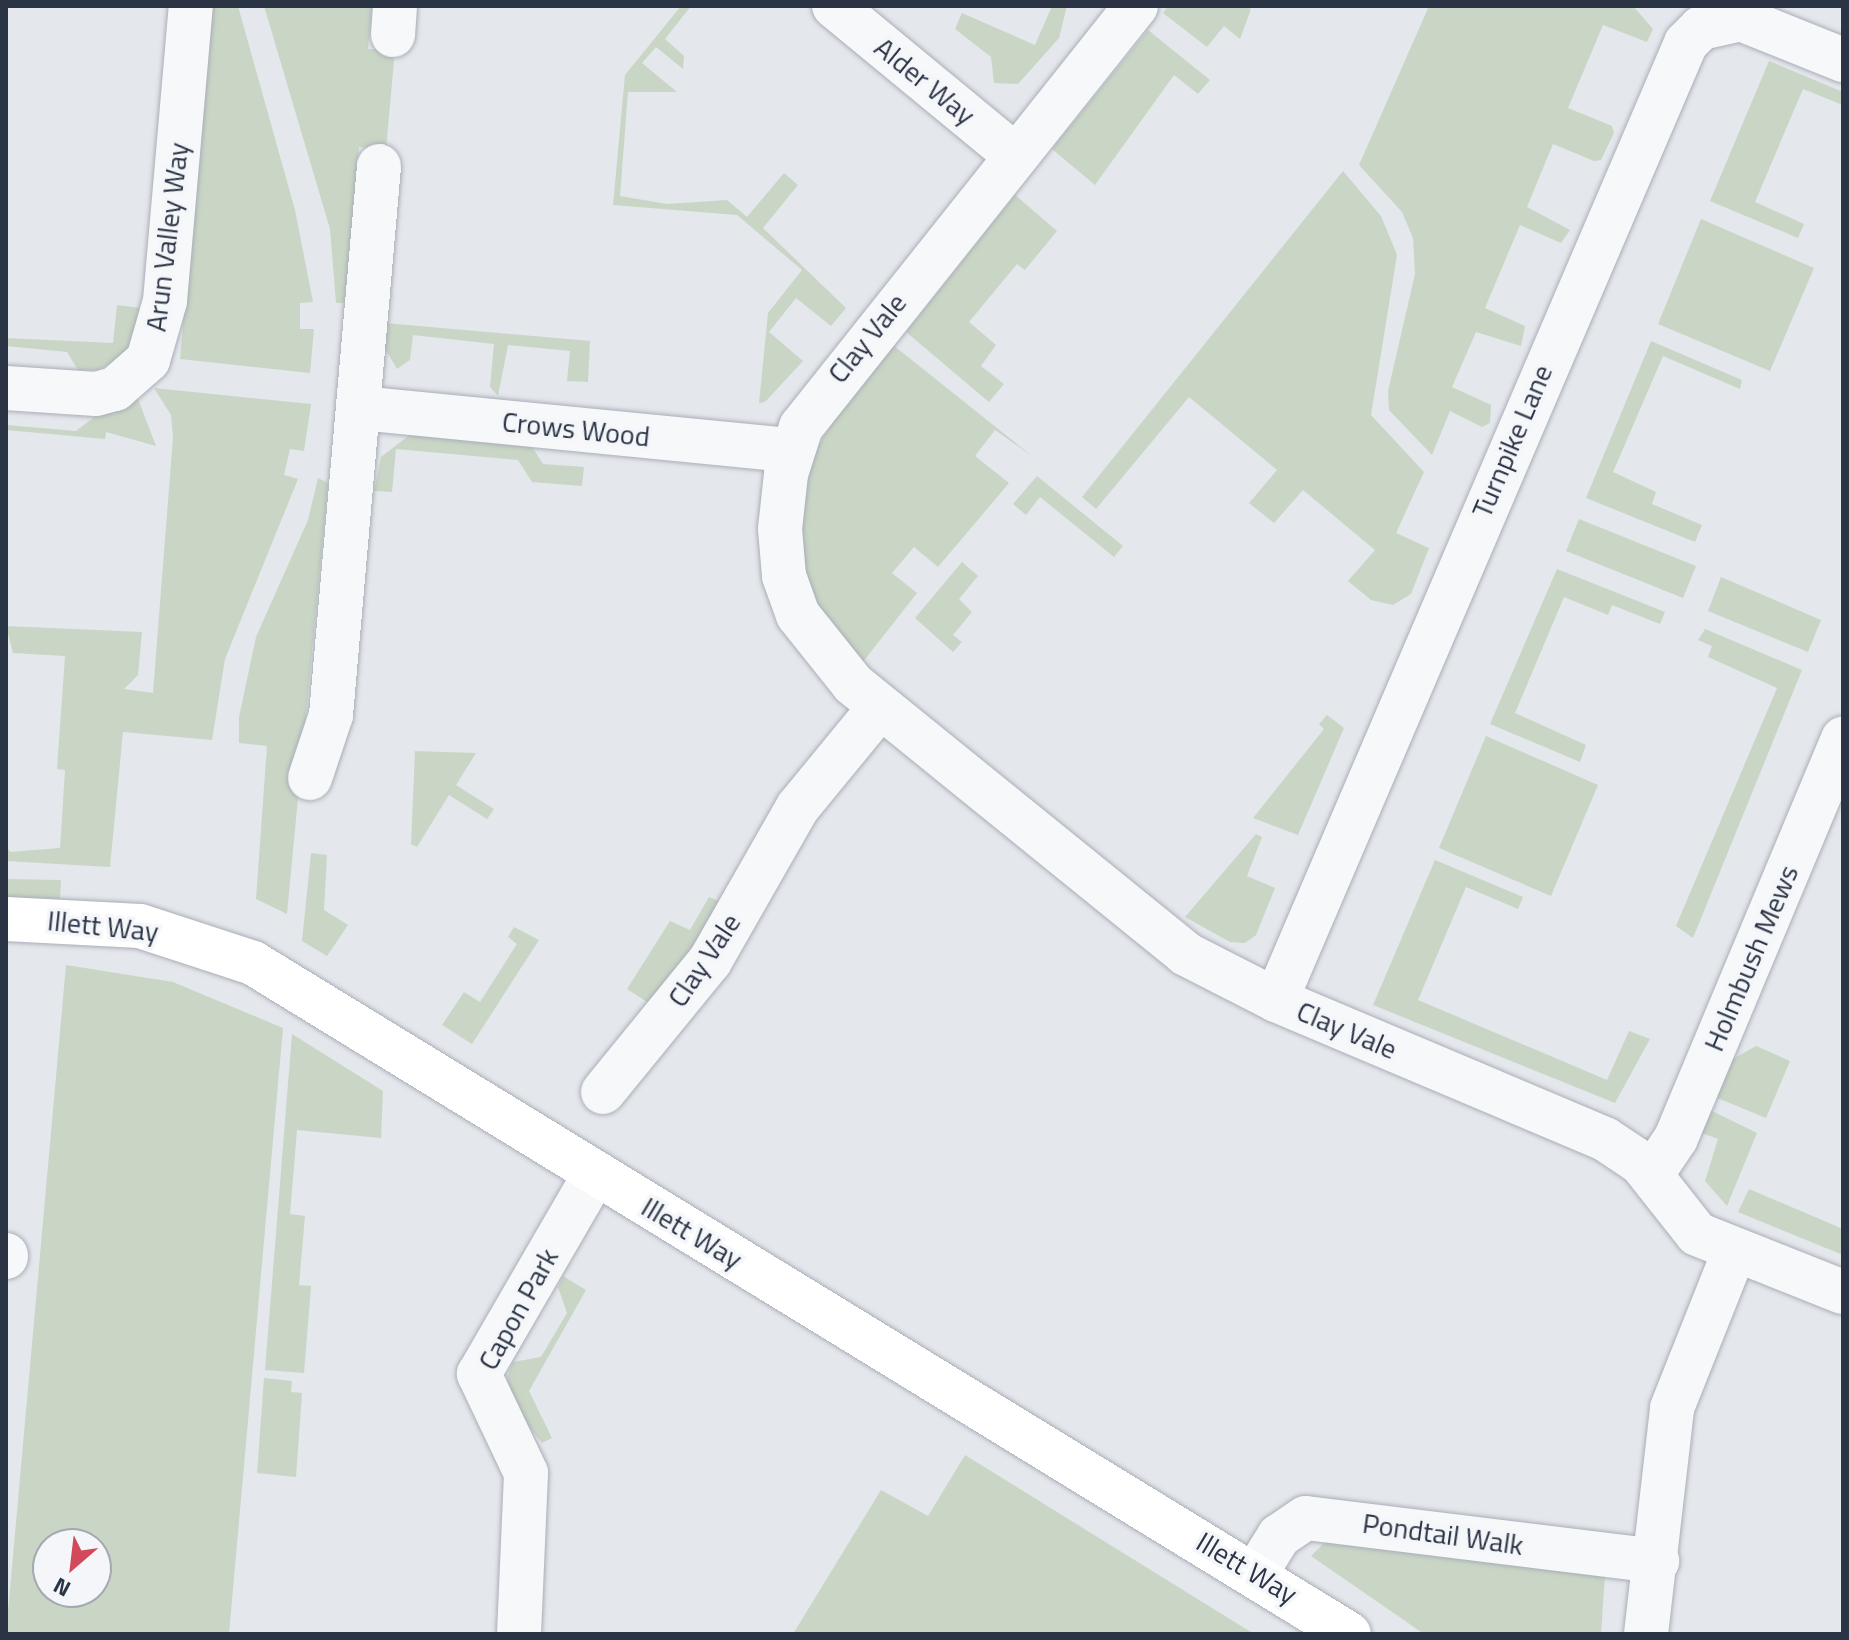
<!DOCTYPE html>
<html>
<head>
<meta charset="utf-8">
<style>
	body { margin:0 }
	#map { position:relative; width:1849px; height:1640px; overflow:hidden; background:#e4e7ec; font-family:"Titillium Web",sans-serif }
	div>[style] { position:absolute }
	.green>* { inset:0; background:#c9d6c5 }
	.roads { filter:drop-shadow(0 0 2px #a9aeb7) drop-shadow(0 0 2px #a9aeb7) }
	.street>* { height:44px; margin:-22px; padding:0 22px; transform-origin:22px; border-radius:22px; background:#f7f8fa }
	.secondary>* { height:44px; margin:-22px; padding:0 22px; transform-origin:22px; border-radius:22px; background:#fff }
	span { translate:-50% -50%; white-space:nowrap; text-align:center; line-height:1.15; -webkit-text-stroke:7px #f4f6f9; paint-order:stroke }
	.street-label { font-size:28px; color:#2b3445 }
	.frame { position:absolute; inset:0; border:8px solid #2b3445; pointer-events:none }
	.north { position:absolute; left:32px; top:1528px; width:80px; height:80px; box-sizing:border-box; background:#f4f6f9; border:2px solid #a4a8b1; border-radius:50%; rotate:208deg; font-size:22px; font-weight:700; line-height:32px; text-align:center; color:#2b3445 }
	.north::after { content:''; display:block; margin:auto; width:28px; height:36px; background:#d1495b; clip-path:polygon(50% 0,100% 100%,50% 72%,0 100%) }
</style>
</head>
<body>
<div id="map">
	<div class="green">
		<i style="clip-path:polygon(210px 6px,238px 6px,295px 210px,313px 302px,300px 303px,300px 329px,314px 329px,310px 373px,180px 359px)"></i>
		<i style="clip-path:polygon(264px 6px,372px 6px,368px 49px,395px 50px,386px 149px,359px 147px,345px 303px,336px 303px,330px 229px)"></i>
		<i style="clip-path:polygon(681px 6px,691px 6px,665px 39px,684px 56px,683px 69px,656px 47px,642px 63px,677px 92px,628px 92px,620px 196px,667px 204px,727px 200px,747px 217px,784px 173px,798px 185px,763px 228px,846px 308px,831px 326px,796px 298px,769px 332px,803px 361px,765px 402px,759px 403px,768px 313px,802px 270px,737px 215px,613px 205px,625px 75px)"></i>
		<i style="clip-path:polygon(1052px 6px,1067px 6px,1059px 38px,1018px 84px,994px 83px,991px 57px,955px 29px,962px 13px,1035px 45px)"></i>
		<i style="clip-path:polygon(1168px 6px,1244px 6px,1251px 9px,1240px 39px,1224px 26px,1207px 47px,1163px 13px)"></i>
		<i style="clip-path:polygon(1429px 6px,1633px 6px,1653px 29px,1647px 42px,1603px 25px,1568px 108px,1612px 126px,1614px 133px,1601px 160px,1594px 161px,1553px 144px,1527px 207px,1570px 230px,1561px 243px,1520px 225px,1485px 308px,1525px 326px,1521px 346px,1476px 332px,1452px 387px,1491px 405px,1490px 423px,1482px 427px,1450px 411px,1432px 455px,1389px 410px,1388px 391px,1415px 274px,1413px 238px,1402px 212px,1359px 165px)"></i>
		<i style="clip-path:polygon(1148px 30px,1210px 80px,1198px 94px,1174px 75px,1095px 185px,1052px 149px)"></i>
		<i style="clip-path:polygon(1769px 61px,1843px 92px,1843px 105px,1803px 89px,1755px 202px,1804px 224px,1798px 238px,1710px 201px)"></i>
		<i style="clip-path:polygon(1343px 171px,1381px 216px,1397px 255px,1371px 415px,1424px 472px,1396px 533px,1429px 548px,1411px 594px,1393px 605px,1371px 600px,1348px 581px,1375px 550px,1303px 490px,1274px 523px,1249px 503px,1277px 470px,1189px 397px,1096px 509px,1082px 497px)"></i>
		<i style="clip-path:polygon(1015px 195px,1057px 231px,1025px 270px,1017px 264px,969px 322px,996px 345px,981px 366px,1004px 384px,989px 402px,906px 332px)"></i>
		<i style="clip-path:polygon(1701px 219px,1814px 268px,1770px 371px,1658px 324px)"></i>
		<i style="clip-path:polygon(117px 305px,141px 308px,131px 351px,98px 370px,78px 370px,67px 352px,6px 346px,6px 338px,113px 343px)"></i>
		<i style="clip-path:polygon(385px 323px,590px 341px,588px 382px,567px 381px,570px 351px,508px 345px,498px 396px,490px 387px,494px 344px,413px 335px,410px 360px,397px 369px,384px 347px)"></i>
		<i style="clip-path:polygon(1651px 341px,1742px 380px,1740px 389px,1663px 356px,1613px 472px,1656px 492px,1652px 504px,1702px 525px,1695px 542px,1586px 498px)"></i>
		<i style="clip-path:polygon(893px 345px,1032px 456px,995px 430px,975px 456px,1009px 483px,938px 567px,914px 547px,892px 573px,917px 593px,859px 667px,807px 589px,799px 559px,803px 487px,816px 449px,840px 411px)"></i>
		<i style="clip-path:polygon(154px 388px,311px 404px,304px 451px,290px 449px,284px 475px,298px 479px,225px 659px,212px 740px,123px 732px,110px 867px,6px 861px,6px 845px,10px 852px,60px 848px,65px 770px,57px 769px,65px 656px,13px 653px,6px 626px,142px 632px,138px 675px,124px 689px,153px 693px,173px 437px,171px 415px)"></i>
		<i style="clip-path:polygon(138px 399px,156px 446px,106px 432px,105px 439px,6px 430px,6px 425px,76px 431px,101px 412px)"></i>
		<i style="clip-path:polygon(411px 434px,529px 442px,543px 464px,584px 467px,582px 486px,532px 482px,518px 460px,396px 449px,392px 492px,374px 491px,381px 457px)"></i>
		<i style="clip-path:polygon(1037px 476px,1123px 546px,1114px 557px,1040px 497px,1026px 515px,1013px 504px)"></i>
		<i style="clip-path:polygon(318px 478px,328px 483px,287px 914px,256px 899px,267px 746px,239px 743px,239px 717px,256px 637px,308px 520px)"></i>
		<i style="clip-path:polygon(1579px 519px,1696px 566px,1683px 598px,1566px 551px)"></i>
		<i style="clip-path:polygon(962px 562px,978px 576px,959px 599px,972px 612px,953px 635px,962px 642px,953px 652px,915px 618px)"></i>
		<i style="clip-path:polygon(1557px 569px,1665px 612px,1660px 624px,1612px 605px,1608px 615px,1564px 597px,1515px 713px,1586px 745px,1580px 762px,1490px 724px)"></i>
		<i style="clip-path:polygon(1721px 577px,1821px 620px,1808px 652px,1708px 611px)"></i>
		<i style="clip-path:polygon(1705px 629px,1802px 670px,1693px 938px,1676px 926px,1777px 688px,1708px 657px,1712px 646px,1698px 640px)"></i>
		<i style="clip-path:polygon(1327px 715px,1344px 728px,1298px 835px,1253px 818px,1324px 729px,1319px 724px)"></i>
		<i style="clip-path:polygon(1486px 736px,1598px 785px,1551px 896px,1439px 848px)"></i>
		<i style="clip-path:polygon(415px 751px,476px 753px,456px 785px,494px 809px,487px 819px,449px 795px,417px 847px,411px 844px)"></i>
		<i style="clip-path:polygon(1256px 834px,1262px 837px,1247px 876px,1275px 888px,1256px 935px,1245px 943px,1230px 942px,1185px 917px)"></i>
		<i style="clip-path:polygon(311px 853px,327px 855px,324px 910px,348px 925px,327px 956px,302px 941px)"></i>
		<i style="clip-path:polygon(1435px 860px,1523px 897px,1518px 909px,1466px 887px,1418px 1000px,1607px 1080px,1629px 1031px,1650px 1039px,1615px 1103px,1373px 1005px)"></i>
		<i style="clip-path:polygon(6px 879px,61px 880px,60px 899px,6px 897px)"></i>
		<i style="clip-path:polygon(709px 897px,723px 903px,652px 1005px,627px 989px,670px 921px,690px 930px)"></i>
		<i style="clip-path:polygon(514px 927px,539px 940px,472px 1044px,442px 1025px,464px 992px,480px 1002px,517px 944px,508px 937px)"></i>
		<i style="clip-path:polygon(evenodd,66px 965px,173px 982px,283px 1028px,229px 1634px,6px 1634px,66px 965px,48px 1544px,96px 1544px,96px 1592px,48px 1592px,48px 1544px)"></i>
		<i style="clip-path:polygon(292px 1034px,383px 1091px,381px 1138px,297px 1130px,290px 1214px,305px 1216px,299px 1285px,311px 1286px,304px 1373px,265px 1370px)"></i>
		<i style="clip-path:polygon(1756px 1046px,1790px 1061px,1766px 1118px,1715px 1097px,1731px 1060px)"></i>
		<i style="clip-path:polygon(1710px 1110px,1757px 1133px,1727px 1206px,1705px 1181px,1718px 1139px,1702px 1133px)"></i>
		<i style="clip-path:polygon(1749px 1189px,1843px 1229px,1843px 1255px,1738px 1212px)"></i>
		<i style="clip-path:polygon(563px 1276px,586px 1290px,529px 1391px,552px 1438px,542px 1443px,513px 1407px,507px 1378px,513px 1362px,541px 1357px,567px 1313px,558px 1287px)"></i>
		<i style="clip-path:polygon(264px 1378px,292px 1381px,291px 1392px,302px 1393px,296px 1477px,257px 1473px)"></i>
		<i style="clip-path:polygon(965px 1455px,1246px 1629px,1254px 1634px,793px 1634px,881px 1490px,928px 1516px)"></i>
		<i style="clip-path:polygon(1327px 1540px,1605px 1575px,1601px 1634px,1424px 1634px,1311px 1556px)"></i>
	</div>
	<div class="roads">
		<div class="street">
			<i style="left:834px;top:6px;width:236px;rotate:39.5deg"></i>
			<i style="left:1136px;top:6px;width:538px;rotate:128.51deg"></i>
			<i style="left:801px;top:427px;width:49px;rotate:107.7deg"></i>
			<i style="left:786px;top:474px;width:55px;rotate:96.2deg"></i>
			<i style="left:780px;top:529px;width:47px;rotate:85.1deg"></i>
			<i style="left:784px;top:576px;width:41px;rotate:70.3deg"></i>
			<i style="left:798px;top:615px;width:88px;rotate:51.4deg"></i>
			<i style="left:853px;top:684px;width:429px;rotate:39deg"></i>
			<i style="left:1186px;top:954px;width:101px;rotate:27.1deg"></i>
			<i style="left:1276px;top:1000px;width:357px;rotate:22.9deg"></i>
			<i style="left:1605px;top:1139px;width:43px;rotate:33.7deg"></i>
			<i style="left:1641px;top:1163px;width:90px;rotate:51.7deg"></i>
			<i style="left:1697px;top:1234px;width:157px;rotate:21.7deg"></i>
			<i style="left:393px;top:35px;width:29px;rotate:-86deg"></i>
			<i style="left:6px;top:388px;width:90px;rotate:3.8deg"></i>
			<i style="left:96px;top:394px;width:20px;rotate:-15deg"></i>
			<i style="left:115px;top:389px;width:44px;rotate:-41.3deg"></i>
			<i style="left:148px;top:360px;width:61px;rotate:-73.9deg"></i>
			<i style="left:165px;top:301px;width:296px;rotate:-85deg"></i>
			<i style="left:360px;top:408px;width:434px;rotate:5.6deg"></i>
			<i style="left:310px;top:778px;width:66px;rotate:-71.6deg"></i>
			<i style="left:331px;top:715px;width:551px;rotate:-85deg"></i>
			<i style="left:1276px;top:1000px;width:1041px;rotate:-66.81deg"></i>
			<i style="left:1686px;top:43px;width:21px;rotate:-45deg"></i>
			<i style="left:1701px;top:28px;width:41px;rotate:-12.7deg"></i>
			<i style="left:1741px;top:19px;width:110px;rotate:21.9deg"></i>
			<i style="left:603px;top:1092px;width:169px;rotate:-50.8deg"></i>
			<i style="left:710px;top:961px;width:177px;rotate:-60.3deg"></i>
			<i style="left:798px;top:807px;width:129px;rotate:-50.6deg"></i>
			<i style="left:1652px;top:1174px;width:43px;rotate:-56.3deg"></i>
			<i style="left:1676px;top:1138px;width:433px;rotate:-67.3deg"></i>
			<i style="left:6px;top:1255px;width:2px;rotate:90deg"></i>
			<i style="left:1256px;top:1573px;width:44px;rotate:-58.1deg"></i>
			<i style="left:1279px;top:1536px;width:32px;rotate:-34deg"></i>
			<i style="left:1306px;top:1518px;width:354px;rotate:7deg"></i>
			<i style="left:519px;top:1634px;width:161px;rotate:-87.5deg"></i>
			<i style="left:526px;top:1473px;width:110px;rotate:-115.4deg"></i>
			<i style="left:479px;top:1374px;width:231px;rotate:-59.9deg"></i>
			<i style="left:1646px;top:1634px;width:227px;rotate:-83.4deg"></i>
			<i style="left:1672px;top:1408px;width:168px;rotate:-68.3deg"></i>
		</div>
		<div class="secondary">
			<i style="left:6px;top:919px;width:134px;rotate:3deg"></i>
			<i style="left:140px;top:926px;width:119px;rotate:18.1deg"></i>
			<i style="left:253px;top:963px;width:1285px;rotate:31.48deg"></i>
		</div>
	</div>
	<div class="street-label">
		<span style="left:925px;top:81px;rotate:39deg">Alder Way</span>
		<span style="left:167px;top:237px;rotate:-83deg">Arun Valley Way</span>
		<span style="left:867px;top:338px;rotate:-51deg">Clay Vale</span>
		<span style="left:576px;top:429px;rotate:6deg">Crows Wood</span>
		<span style="left:1512px;top:441px;rotate:-67deg">Turnpike Lane</span>
		<span style="left:103px;top:926px;rotate:6deg">Illett Way</span>
		<span style="left:1751px;top:958px;rotate:-67deg">Holmbush Mews</span>
		<span style="left:704px;top:960px;rotate:-56deg">Clay Vale</span>
		<span style="left:1347px;top:1030px;rotate:23deg">Clay Vale</span>
		<span style="left:692px;top:1233px;rotate:31deg">Illett Way</span>
		<span style="left:518px;top:1309px;rotate:-61deg">Capon Park</span>
		<span style="left:1443px;top:1534px;rotate:8deg">Pondtail Walk</span>
		<span style="left:1247px;top:1568px;rotate:31deg">Illett Way</span>
	</div>
	<div class="frame"></div>
	<div class="north">N</div>
</div>
</body>
</html>
